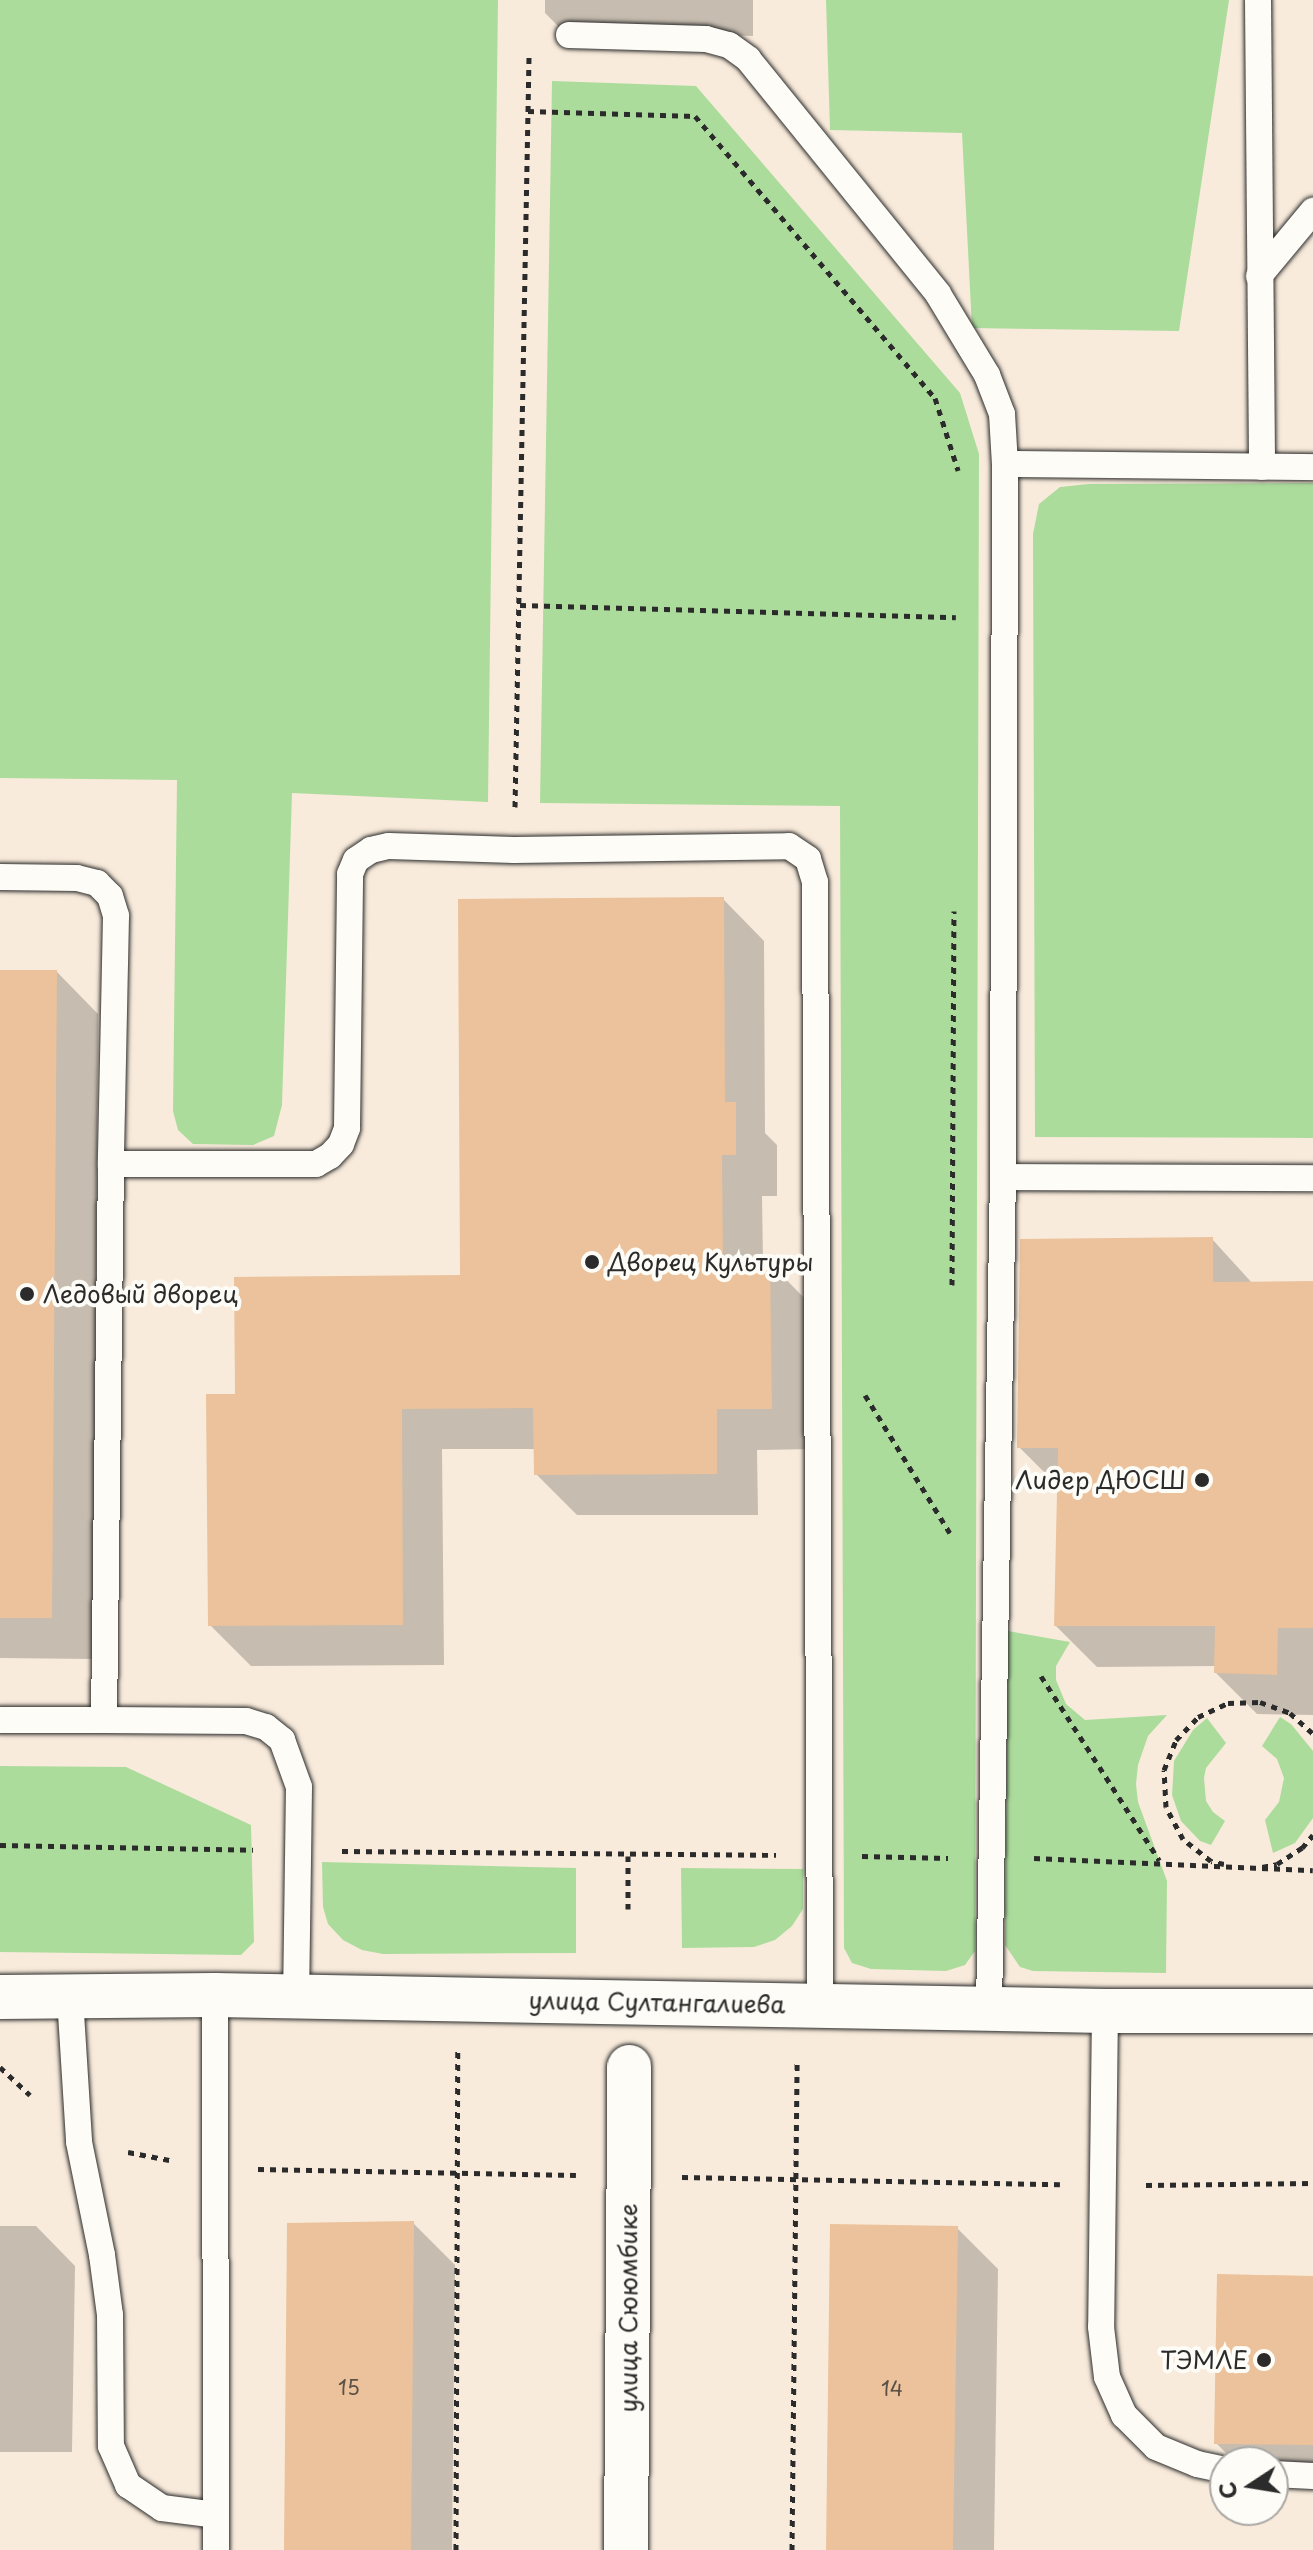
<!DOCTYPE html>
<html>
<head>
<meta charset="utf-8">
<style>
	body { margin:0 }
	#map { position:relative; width:1313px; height:2550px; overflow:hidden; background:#f8ebdb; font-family:"Playpen Sans",sans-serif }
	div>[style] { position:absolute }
	.green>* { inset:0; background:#acdc9c }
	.shadow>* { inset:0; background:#0003 }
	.building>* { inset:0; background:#ebc29b }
	.path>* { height:5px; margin-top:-2.5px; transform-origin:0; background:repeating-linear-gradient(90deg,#2b2b2b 0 6px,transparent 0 12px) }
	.roads { filter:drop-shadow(0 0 2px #2b2b2b) drop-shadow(0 0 2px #2b2b2b) }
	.lane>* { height:26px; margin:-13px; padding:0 13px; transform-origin:13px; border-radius:13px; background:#fdfcf7 }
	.street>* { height:44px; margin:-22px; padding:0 22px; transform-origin:22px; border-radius:22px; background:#fdfcf7 }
	.secondary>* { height:44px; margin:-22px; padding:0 22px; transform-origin:22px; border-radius:22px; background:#fdfcf7 }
	.dots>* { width:22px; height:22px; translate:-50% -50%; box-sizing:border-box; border:4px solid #fdfcf7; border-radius:50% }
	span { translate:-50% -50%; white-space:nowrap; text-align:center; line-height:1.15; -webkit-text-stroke:8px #fdfcf7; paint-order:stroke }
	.number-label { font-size:20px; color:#5b5147 }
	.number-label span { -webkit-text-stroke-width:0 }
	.poi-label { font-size:24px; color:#2b2b2b }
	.left { translate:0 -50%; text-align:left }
	.right { translate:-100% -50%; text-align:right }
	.street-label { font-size:24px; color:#2b2b2b }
	.north { position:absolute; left:1209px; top:2446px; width:80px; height:80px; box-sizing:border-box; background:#fdfcf7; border:2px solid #a9a8a5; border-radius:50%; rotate:258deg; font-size:22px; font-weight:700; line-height:32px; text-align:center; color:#2b2b2b }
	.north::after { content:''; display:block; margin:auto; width:28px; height:36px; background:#2b2b2b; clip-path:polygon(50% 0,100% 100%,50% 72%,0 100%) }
</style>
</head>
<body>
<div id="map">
	<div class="green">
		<i style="clip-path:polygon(0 0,498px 0,488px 802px,292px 793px,282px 1105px,274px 1136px,253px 1145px,193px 1144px,178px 1130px,173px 1111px,177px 780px,0 778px)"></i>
		<i style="clip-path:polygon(826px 0,1229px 0,1179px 331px,972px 328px,962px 133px,830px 130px)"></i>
		<i style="clip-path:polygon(552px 81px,696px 86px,960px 393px,979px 454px,975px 1951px,965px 1965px,946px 1971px,871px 1969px,852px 1963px,844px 1948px,840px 806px,540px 803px)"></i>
		<i style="clip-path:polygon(1313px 483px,1313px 1138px,1035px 1137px,1033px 534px,1039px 504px,1060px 487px,1089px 484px)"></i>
		<i style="clip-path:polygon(1008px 1631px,1070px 1642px,1056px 1666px,1056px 1680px,1066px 1704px,1085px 1720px,1167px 1715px,1148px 1736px,1138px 1765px,1136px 1784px,1138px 1802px,1167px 1881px,1166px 1973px,1033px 1971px,1020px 1967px,1005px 1945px)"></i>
		<i style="clip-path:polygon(1280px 1717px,1291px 1724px,1313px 1751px,1313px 1818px,1295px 1843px,1273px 1853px,1265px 1820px,1279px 1802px,1284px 1778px,1277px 1759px,1262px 1746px)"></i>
		<i style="clip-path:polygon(1207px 1718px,1226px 1743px,1206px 1768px,1204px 1778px,1206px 1801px,1213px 1812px,1225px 1821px,1211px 1845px,1200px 1841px,1181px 1821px,1172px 1795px,1174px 1761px,1193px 1730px)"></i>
		<i style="clip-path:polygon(0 1766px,126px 1767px,251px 1825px,254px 1942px,241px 1955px,0 1952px)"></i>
		<i style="clip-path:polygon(322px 1862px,576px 1868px,576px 1953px,383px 1954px,362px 1950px,343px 1940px,328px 1924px,323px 1907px)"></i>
		<i style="clip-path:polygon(681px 1868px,803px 1869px,803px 1909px,792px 1926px,775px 1940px,754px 1947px,682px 1948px)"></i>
	</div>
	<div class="shadow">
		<i style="clip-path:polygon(545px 0,753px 0,753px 36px,561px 29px,545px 13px)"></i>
		<i style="clip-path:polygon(723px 899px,764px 941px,765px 1133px,777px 1145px,777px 1196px,762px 1196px,763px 1263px,770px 1263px,811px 1305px,812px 1449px,757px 1450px,758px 1515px,577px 1515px,536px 1474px,535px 1449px,442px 1449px,444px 1665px,251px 1666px,210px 1625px,237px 1396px,462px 1277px)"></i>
		<i style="clip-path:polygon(0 972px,57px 972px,98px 1014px,93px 1659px,0 1658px)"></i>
		<i style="clip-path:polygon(1212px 1239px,1253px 1284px,1313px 1283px,1313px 1715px,1257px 1714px,1216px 1673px,1216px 1666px,1097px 1667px,1056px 1626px,1059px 1487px,1019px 1447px)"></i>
		<i style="clip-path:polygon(413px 2223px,455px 2265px,452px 2550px,286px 2550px)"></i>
		<i style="clip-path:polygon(0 2226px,36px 2226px,75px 2266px,72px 2452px,0 2452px)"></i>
		<i style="clip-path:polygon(957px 2228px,998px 2269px,994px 2550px,828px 2550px)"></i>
		<i style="clip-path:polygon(1313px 2278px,1313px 2482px,1273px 2462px,1235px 2462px,1216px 2443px)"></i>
	</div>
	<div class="building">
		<i style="clip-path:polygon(724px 897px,725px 1102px,736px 1102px,736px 1155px,722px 1155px,723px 1262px,770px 1261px,772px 1409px,717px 1409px,717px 1474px,534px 1475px,533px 1408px,402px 1409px,403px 1625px,208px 1626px,206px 1394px,235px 1394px,234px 1277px,460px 1275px,458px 899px)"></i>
		<i style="clip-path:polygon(0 970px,57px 970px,52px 1618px,0 1618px)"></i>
		<i style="clip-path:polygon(1213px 1237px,1213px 1282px,1313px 1281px,1313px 1628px,1278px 1628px,1277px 1675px,1214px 1673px,1215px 1626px,1054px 1626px,1058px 1448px,1017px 1448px,1020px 1239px)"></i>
		<i style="clip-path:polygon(414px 2221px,411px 2550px,284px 2550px,287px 2223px)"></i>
		<i style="clip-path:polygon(830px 2224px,958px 2226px,953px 2550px,826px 2550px)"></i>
		<i style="clip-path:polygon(1217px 2274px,1313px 2276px,1313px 2445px,1214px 2444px)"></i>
	</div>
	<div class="path">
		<i style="left:528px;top:111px;width:167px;rotate:1.7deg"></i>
		<i style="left:695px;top:116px;width:370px;rotate:49.6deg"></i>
		<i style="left:935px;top:398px;width:76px;rotate:72.3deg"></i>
		<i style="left:520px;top:605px;width:436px;rotate:1.6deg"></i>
		<i style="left:515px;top:807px;width:750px;rotate:-88.93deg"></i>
		<i style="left:952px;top:1285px;width:374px;rotate:-89.7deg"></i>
		<i style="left:865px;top:1395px;width:162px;rotate:58.4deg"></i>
		<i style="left:1041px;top:1676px;width:219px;rotate:57.3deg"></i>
		<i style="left:0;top:1845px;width:253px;rotate:1.1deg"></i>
		<i style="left:342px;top:1851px;width:434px;rotate:0.5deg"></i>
		<i style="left:862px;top:1856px;width:86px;rotate:1.3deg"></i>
		<i style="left:1034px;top:1858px;width:279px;rotate:2.5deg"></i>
		<i style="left:1224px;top:1864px;width:13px;rotate:-167deg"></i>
		<i style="left:1211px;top:1861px;width:36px;rotate:-142deg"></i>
		<i style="left:1183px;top:1839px;width:36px;rotate:-118deg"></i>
		<i style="left:1166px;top:1807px;width:37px;rotate:-93deg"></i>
		<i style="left:1164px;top:1770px;width:32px;rotate:-68deg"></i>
		<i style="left:1176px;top:1740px;width:32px;rotate:-46deg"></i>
		<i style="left:1198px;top:1717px;width:33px;rotate:-25deg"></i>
		<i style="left:1228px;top:1703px;width:32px;rotate:-2deg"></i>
		<i style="left:1260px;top:1702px;width:32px;rotate:20deg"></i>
		<i style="left:1290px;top:1713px;width:31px;rotate:42deg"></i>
		<i style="left:1262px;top:1867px;width:15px;rotate:-11deg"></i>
		<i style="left:1277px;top:1864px;width:30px;rotate:-33deg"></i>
		<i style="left:1302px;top:1848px;width:17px;rotate:-50deg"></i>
		<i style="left:628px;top:1909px;width:53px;rotate:-90deg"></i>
		<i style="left:0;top:2067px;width:41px;rotate:43deg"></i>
		<i style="left:128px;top:2152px;width:42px;rotate:11deg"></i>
		<i style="left:258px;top:2169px;width:318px;rotate:1.1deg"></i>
		<i style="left:682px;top:2177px;width:378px;rotate:1.1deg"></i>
		<i style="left:1146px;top:2185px;width:167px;rotate:-0.7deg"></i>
		<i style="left:456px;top:2550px;width:499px;rotate:-89.8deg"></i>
		<i style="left:792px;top:2550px;width:491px;rotate:-89.4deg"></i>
	</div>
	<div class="roads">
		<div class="lane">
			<i style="left:1258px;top:0;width:467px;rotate:89.5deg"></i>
			<i style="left:569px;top:35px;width:137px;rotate:1.7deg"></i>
			<i style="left:706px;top:39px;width:24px;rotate:15deg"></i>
			<i style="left:729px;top:45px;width:24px;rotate:36deg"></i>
			<i style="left:748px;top:59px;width:302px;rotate:51deg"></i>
			<i style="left:938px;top:294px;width:95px;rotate:58.8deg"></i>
			<i style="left:987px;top:375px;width:42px;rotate:69deg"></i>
			<i style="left:1002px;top:414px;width:50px;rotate:86.6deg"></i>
			<i style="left:1259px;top:276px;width:85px;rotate:-50.3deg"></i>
			<i style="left:0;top:877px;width:77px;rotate:0.7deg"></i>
			<i style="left:77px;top:878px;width:21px;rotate:14deg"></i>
			<i style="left:97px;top:883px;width:18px;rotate:45deg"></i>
			<i style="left:110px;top:896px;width:21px;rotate:73deg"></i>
			<i style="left:116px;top:916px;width:248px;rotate:91.2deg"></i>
			<i style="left:111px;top:1164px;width:205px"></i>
			<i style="left:316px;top:1164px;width:16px;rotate:-30deg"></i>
			<i style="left:330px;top:1156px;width:16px;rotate:-47deg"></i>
			<i style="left:341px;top:1144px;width:17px;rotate:-69deg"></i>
			<i style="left:347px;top:1128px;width:254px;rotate:-89.3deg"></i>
			<i style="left:350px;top:874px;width:15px;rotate:-67deg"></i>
			<i style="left:356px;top:860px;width:18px;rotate:-34deg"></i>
			<i style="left:371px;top:850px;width:18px;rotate:-13deg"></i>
			<i style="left:389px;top:846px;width:125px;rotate:1.8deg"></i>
			<i style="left:514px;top:850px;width:275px;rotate:-0.8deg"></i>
			<i style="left:789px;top:846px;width:23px;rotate:34deg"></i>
			<i style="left:808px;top:859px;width:24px;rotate:73deg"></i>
			<i style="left:815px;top:882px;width:1123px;rotate:89.74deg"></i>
			<i style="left:1003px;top:1177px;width:310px;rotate:0.2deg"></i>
			<i style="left:0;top:1720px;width:104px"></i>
			<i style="left:104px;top:1720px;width:556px;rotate:-89.28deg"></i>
			<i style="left:104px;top:1720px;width:142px;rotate:0.4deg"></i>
			<i style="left:246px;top:1721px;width:21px;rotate:17deg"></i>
			<i style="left:266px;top:1727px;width:21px;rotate:39deg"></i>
			<i style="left:282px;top:1740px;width:50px;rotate:70.1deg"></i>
			<i style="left:299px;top:1787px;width:210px;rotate:90.8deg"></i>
			<i style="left:215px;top:1995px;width:520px;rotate:89.89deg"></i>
			<i style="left:70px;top:1997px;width:145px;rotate:86.4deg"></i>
			<i style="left:79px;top:2142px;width:115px;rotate:78.5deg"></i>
			<i style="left:102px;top:2255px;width:61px;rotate:82.4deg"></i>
			<i style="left:110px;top:2315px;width:131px;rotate:89.6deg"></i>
			<i style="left:111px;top:2446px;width:43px;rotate:66.4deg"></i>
			<i style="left:128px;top:2485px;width:41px;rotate:34.1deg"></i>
			<i style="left:162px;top:2508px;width:54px;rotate:7.4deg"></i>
			<i style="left:216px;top:2515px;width:35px;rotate:90deg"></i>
			<i style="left:989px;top:2009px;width:832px;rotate:-89.04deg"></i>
			<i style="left:1003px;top:1177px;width:713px;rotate:-89.84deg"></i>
			<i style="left:1005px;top:464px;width:308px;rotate:0.6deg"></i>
			<i style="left:1105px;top:2011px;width:316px;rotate:90.7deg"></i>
			<i style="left:1101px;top:2327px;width:50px;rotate:83.2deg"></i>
			<i style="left:1107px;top:2377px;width:42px;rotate:65.9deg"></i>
			<i style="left:1124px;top:2415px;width:45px;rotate:45deg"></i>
			<i style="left:1156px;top:2447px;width:44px;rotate:22.5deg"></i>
			<i style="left:1197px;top:2464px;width:29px;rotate:12deg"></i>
			<i style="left:1273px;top:2474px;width:40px;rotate:2.9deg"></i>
		</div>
		<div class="street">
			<i style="left:626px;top:2550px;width:483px;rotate:-89.6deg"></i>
		</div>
		<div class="secondary">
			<i style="left:0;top:1997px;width:215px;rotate:-0.5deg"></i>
			<i style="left:215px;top:1995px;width:890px;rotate:1.03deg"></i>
			<i style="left:1105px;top:2011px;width:208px"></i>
		</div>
	</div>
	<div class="dots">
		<i style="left:592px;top:1262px;background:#2b2b2b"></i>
		<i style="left:27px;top:1294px;background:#2b2b2b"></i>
		<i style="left:1202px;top:1480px;background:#2b2b2b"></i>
		<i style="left:1264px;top:2360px;background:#2b2b2b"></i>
	</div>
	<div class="number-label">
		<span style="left:349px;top:2387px">15</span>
		<span style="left:892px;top:2388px">14</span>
	</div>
	<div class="poi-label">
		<span class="left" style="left:608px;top:1262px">Дворец Культуры</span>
		<span class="left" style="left:43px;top:1294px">Ледовый дворец</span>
		<span class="right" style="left:1186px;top:1480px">Лидер ДЮСШ</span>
		<span class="right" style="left:1248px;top:2360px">ТЭМЛЕ</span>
	</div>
	<div class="street-label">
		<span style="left:657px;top:2002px;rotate:1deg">улица Султангалиева</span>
		<span style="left:628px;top:2308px;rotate:-90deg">улица Сююмбике</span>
	</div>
	<div class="north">С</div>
</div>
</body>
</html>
